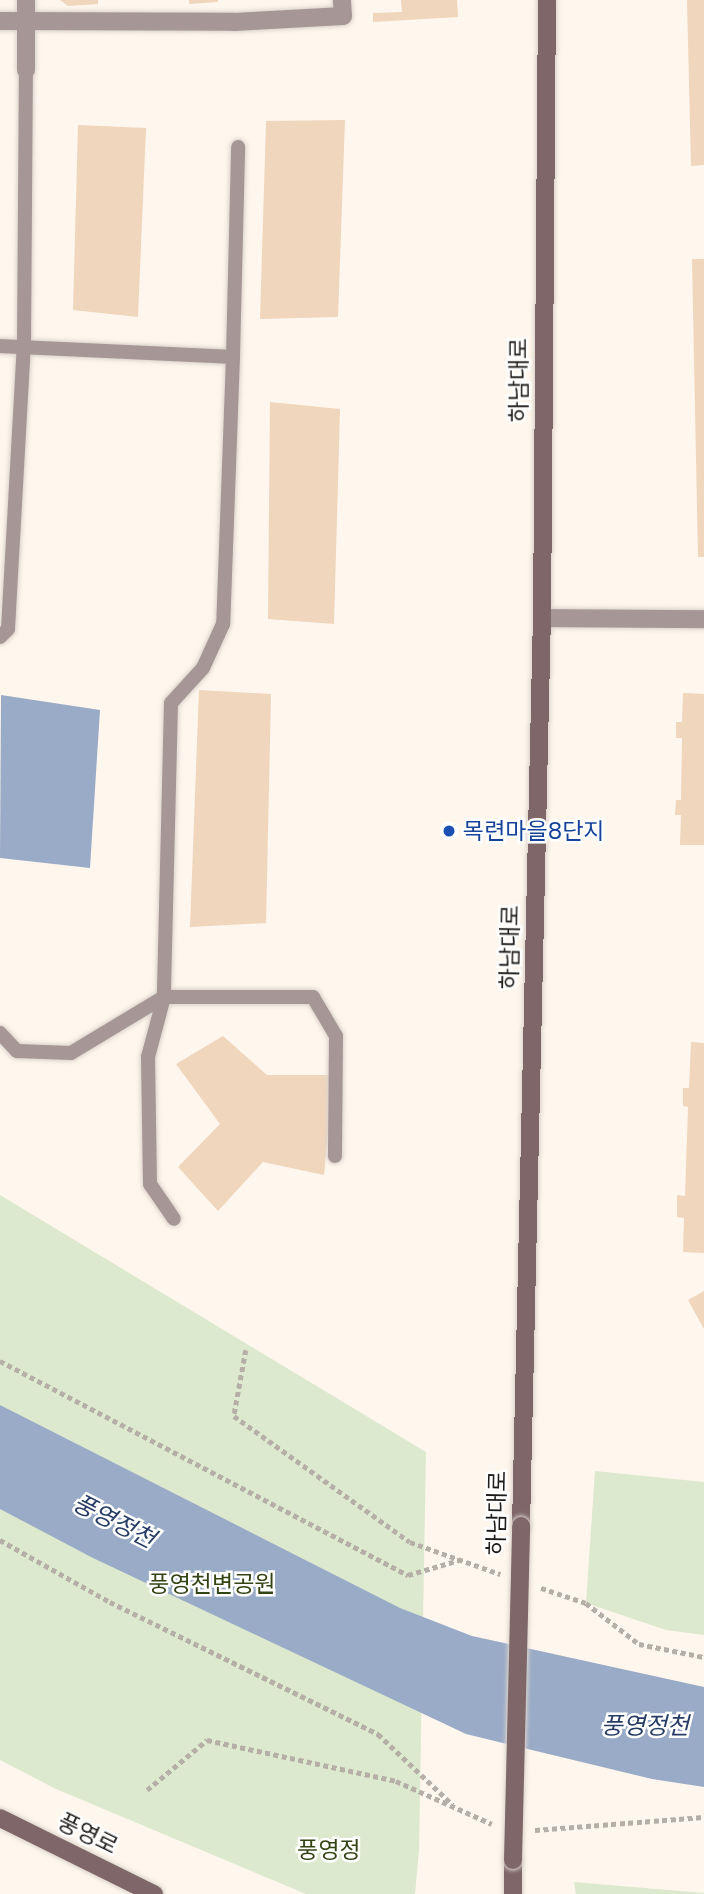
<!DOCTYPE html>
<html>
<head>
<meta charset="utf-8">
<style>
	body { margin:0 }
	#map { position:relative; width:704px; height:1894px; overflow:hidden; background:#fff6ed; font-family:Poppins,"Noto Sans KR",sans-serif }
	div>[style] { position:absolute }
	.green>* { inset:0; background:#dde9ce }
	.water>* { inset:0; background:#9aabc7 }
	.building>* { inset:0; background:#f0d6bc }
	.path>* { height:4.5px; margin-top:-2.25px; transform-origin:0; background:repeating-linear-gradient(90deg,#b6afa8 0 5px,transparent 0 8.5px) }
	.roads { filter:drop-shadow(0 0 2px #dbd3cb) drop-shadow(0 0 2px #dbd3cb) }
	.service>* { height:14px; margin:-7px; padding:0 7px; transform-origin:7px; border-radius:7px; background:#a79696 }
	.minor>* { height:18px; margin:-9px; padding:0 9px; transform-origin:9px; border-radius:9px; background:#a79696 }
	.tertiary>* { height:18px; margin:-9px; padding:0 9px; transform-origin:9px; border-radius:9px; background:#a79696 }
	.secondary>* { height:18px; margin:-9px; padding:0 9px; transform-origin:9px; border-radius:9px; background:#7f6769 }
	.bridges { filter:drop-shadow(0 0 2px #dbd3cb) drop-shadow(0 0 2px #dbd3cb) }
	.secondary-bridge>* { height:18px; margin:-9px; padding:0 9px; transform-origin:9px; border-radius:9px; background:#7f6769 }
	.dots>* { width:19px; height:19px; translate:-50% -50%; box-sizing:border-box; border:4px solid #fff; border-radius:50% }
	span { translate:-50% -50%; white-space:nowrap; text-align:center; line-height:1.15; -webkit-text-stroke:5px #fff; paint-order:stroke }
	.street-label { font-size:23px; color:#1f1b18 }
	.transit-label { font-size:23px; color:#164399 }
	.left { translate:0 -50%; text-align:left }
	.park-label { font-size:23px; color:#334414 }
	.water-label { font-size:24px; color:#273d65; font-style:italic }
</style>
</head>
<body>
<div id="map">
	<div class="green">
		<i style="clip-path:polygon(0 1195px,426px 1452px,419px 1850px,415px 1894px,306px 1894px,56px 1789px,0 1760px)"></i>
		<i style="clip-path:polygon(595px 1471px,704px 1482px,704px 1635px,666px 1630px,586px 1603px)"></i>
		<i style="clip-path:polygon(574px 1882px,704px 1893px,704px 1894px,576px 1894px)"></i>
	</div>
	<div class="water">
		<i style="clip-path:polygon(1px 695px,100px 710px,90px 868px,0 858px)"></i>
		<i style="clip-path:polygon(0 1405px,400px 1608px,472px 1636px,704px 1687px,704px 1787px,652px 1779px,466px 1734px,93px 1558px,0 1509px)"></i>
	</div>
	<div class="building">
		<i style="clip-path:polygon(60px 0,98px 0,98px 4px,68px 6px)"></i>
		<i style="clip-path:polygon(189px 0,218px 0,218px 2px,189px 4px)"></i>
		<i style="clip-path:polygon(401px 0,457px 0,458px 17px,373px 22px,373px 13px,402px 12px)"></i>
		<i style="clip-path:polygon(687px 0,704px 0,704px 165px,691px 166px)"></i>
		<i style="clip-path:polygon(345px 120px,338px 317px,260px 319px,266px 121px)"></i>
		<i style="clip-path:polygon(78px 125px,146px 128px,138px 317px,73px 310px)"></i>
		<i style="clip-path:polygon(692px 259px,704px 259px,704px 557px,698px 557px)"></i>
		<i style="clip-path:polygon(270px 402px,340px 409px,334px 624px,268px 619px)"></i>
		<i style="clip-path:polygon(199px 690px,271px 694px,266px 923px,190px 927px)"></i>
		<i style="clip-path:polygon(683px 693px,704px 694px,704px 845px,680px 845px,681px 815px,675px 815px,676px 800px,681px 800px,682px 738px,676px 738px,676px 722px,682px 722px)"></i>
		<i style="clip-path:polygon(223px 1036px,267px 1075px,333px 1075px,324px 1175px,263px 1162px,218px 1211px,178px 1167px,220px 1124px,176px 1064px)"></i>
		<i style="clip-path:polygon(691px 1042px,704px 1043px,704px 1253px,683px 1252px,684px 1218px,677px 1217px,677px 1195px,685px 1196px,688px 1107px,683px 1106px,683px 1088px,689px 1088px)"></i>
		<i style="clip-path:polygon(704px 1291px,704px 1329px,688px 1300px)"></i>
	</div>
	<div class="path">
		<i style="left:246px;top:1350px;width:67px;rotate:100.3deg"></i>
		<i style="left:234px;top:1416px;width:216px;rotate:35.6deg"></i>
		<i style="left:410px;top:1542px;width:96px;rotate:19.6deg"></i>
		<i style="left:0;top:1361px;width:461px;rotate:27.7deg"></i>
		<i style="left:408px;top:1575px;width:53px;rotate:-16.4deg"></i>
		<i style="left:0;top:1540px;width:126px;rotate:29.4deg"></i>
		<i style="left:110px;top:1602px;width:299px;rotate:26.2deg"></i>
		<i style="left:378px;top:1734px;width:103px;rotate:43.4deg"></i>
		<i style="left:541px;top:1588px;width:47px;rotate:18.4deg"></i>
		<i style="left:586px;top:1603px;width:67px;rotate:37.7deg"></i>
		<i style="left:639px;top:1644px;width:66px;rotate:11.3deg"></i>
		<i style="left:147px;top:1790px;width:78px;rotate:-39.8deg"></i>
		<i style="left:207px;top:1740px;width:193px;rotate:12.2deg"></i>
		<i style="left:396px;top:1781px;width:105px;rotate:24.1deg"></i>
		<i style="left:535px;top:1830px;width:169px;rotate:-4.4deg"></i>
	</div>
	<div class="roads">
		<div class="service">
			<i style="left:0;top:346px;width:233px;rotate:2.7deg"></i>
			<i style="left:233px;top:357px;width:210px;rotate:-88.6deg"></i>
			<i style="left:233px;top:357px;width:267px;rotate:92.1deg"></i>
			<i style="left:223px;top:624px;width:48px;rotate:114.4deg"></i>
			<i style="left:203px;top:668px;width:47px;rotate:132.4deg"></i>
			<i style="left:171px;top:703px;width:294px;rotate:91.4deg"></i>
			<i style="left:164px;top:997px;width:149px"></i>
			<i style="left:313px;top:997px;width:45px;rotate:59.5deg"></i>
			<i style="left:336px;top:1036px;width:120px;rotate:90.5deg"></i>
			<i style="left:0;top:637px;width:11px;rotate:-45deg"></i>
			<i style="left:8px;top:629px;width:284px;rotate:-86.8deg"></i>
			<i style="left:24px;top:345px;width:275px;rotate:-89.6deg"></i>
			<i style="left:164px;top:997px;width:62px;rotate:104.9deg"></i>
			<i style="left:148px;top:1057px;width:127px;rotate:89.1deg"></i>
			<i style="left:150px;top:1184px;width:42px;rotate:55.6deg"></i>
			<i style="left:0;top:1033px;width:25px;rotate:47deg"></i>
			<i style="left:17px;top:1051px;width:54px;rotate:2.1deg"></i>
			<i style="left:71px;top:1053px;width:109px;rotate:-31.1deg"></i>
		</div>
		<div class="minor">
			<i style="left:26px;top:0;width:70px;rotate:90deg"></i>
			<i style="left:0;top:21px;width:234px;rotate:0.2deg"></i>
			<i style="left:234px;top:22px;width:109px;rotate:-3.2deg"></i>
			<i style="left:343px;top:16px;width:16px;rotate:-94deg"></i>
		</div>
		<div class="tertiary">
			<i style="left:542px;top:618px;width:162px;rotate:0.4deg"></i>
		</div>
		<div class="secondary">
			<i style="left:521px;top:1526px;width:908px;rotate:-88.68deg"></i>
			<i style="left:542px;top:618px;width:618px;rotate:-89.54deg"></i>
			<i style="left:0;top:1818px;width:172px;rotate:26.3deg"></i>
			<i style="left:513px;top:1894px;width:34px;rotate:-90deg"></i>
		</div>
	</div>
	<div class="bridges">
		<div class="secondary-bridge">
			<i style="left:513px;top:1860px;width:334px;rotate:-88.6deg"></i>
		</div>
	</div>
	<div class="dots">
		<i style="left:449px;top:831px;background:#1a4fb4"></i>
	</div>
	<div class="street-label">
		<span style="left:519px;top:380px;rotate:-90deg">하남대로</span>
		<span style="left:510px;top:947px;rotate:-89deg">하남대로</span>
		<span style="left:497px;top:1513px;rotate:-89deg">하남대로</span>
		<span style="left:88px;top:1834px;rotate:26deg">풍영로</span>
	</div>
	<div class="transit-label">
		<span class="left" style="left:463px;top:831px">목련마을8단지</span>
	</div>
	<div class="park-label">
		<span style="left:212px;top:1584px">풍영천변공원</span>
		<span style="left:329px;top:1850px">풍영정</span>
	</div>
	<div class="water-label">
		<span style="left:114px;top:1521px;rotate:27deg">풍영정천</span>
		<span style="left:645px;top:1726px">풍영정천</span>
	</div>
</div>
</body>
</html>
